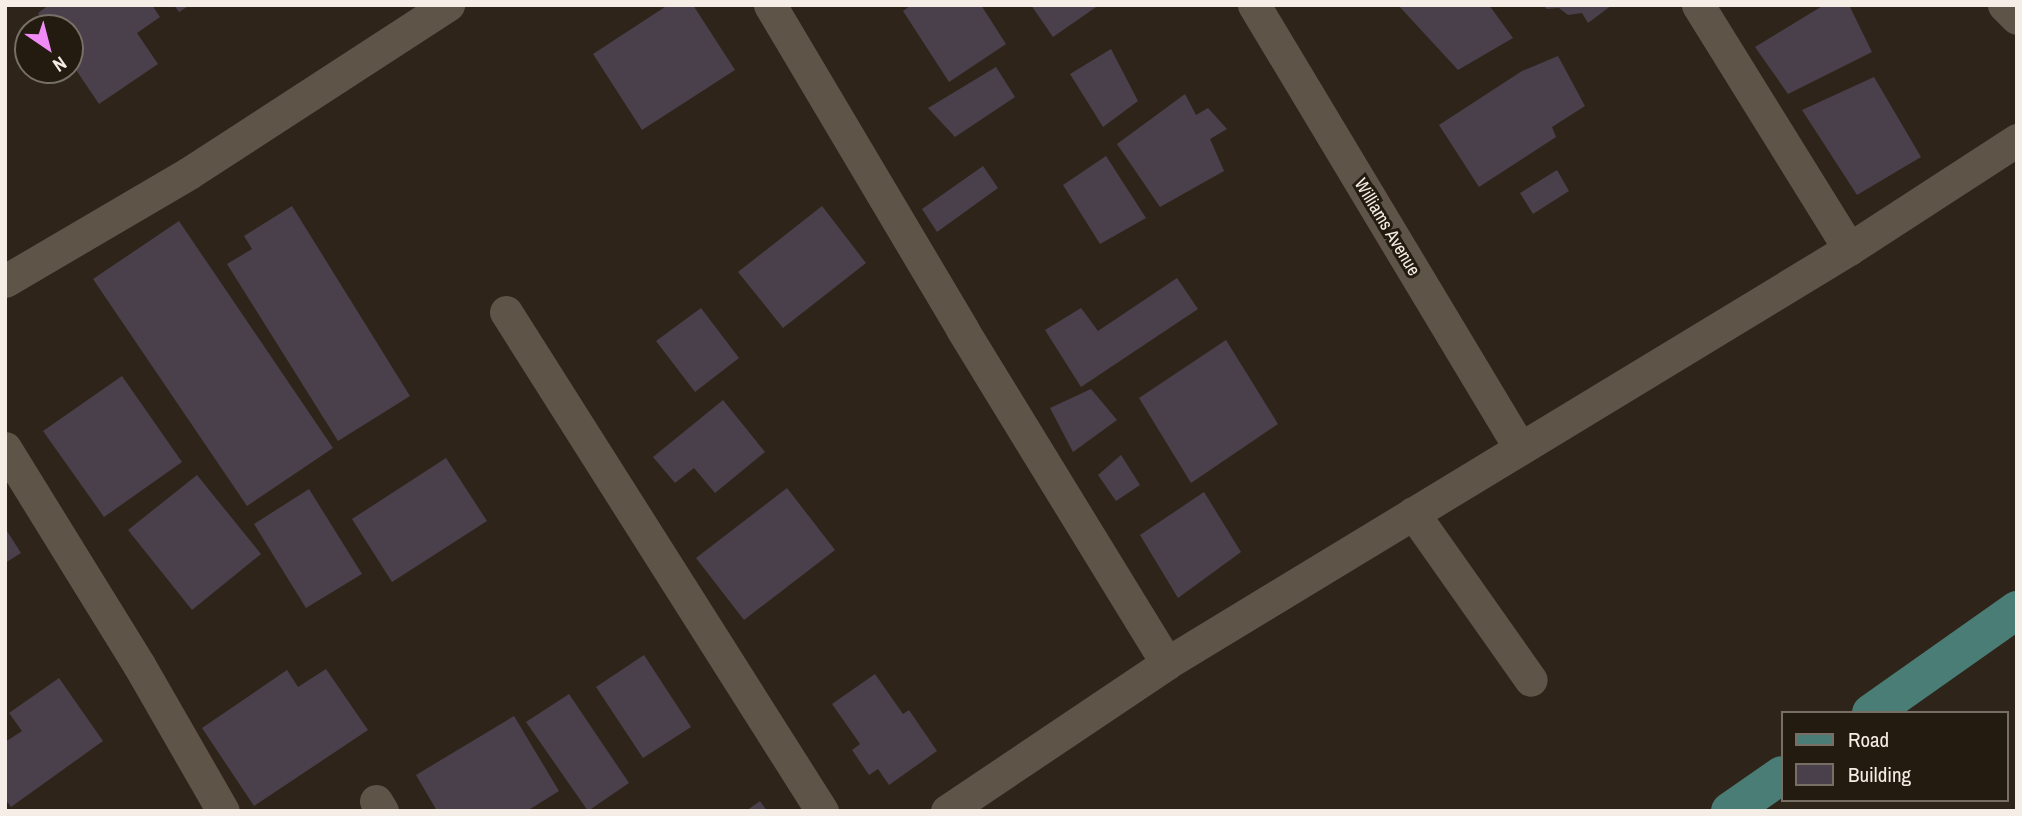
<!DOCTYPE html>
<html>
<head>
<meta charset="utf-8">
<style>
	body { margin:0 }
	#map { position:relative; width:2022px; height:816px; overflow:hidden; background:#2e2419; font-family:"Archivo Narrow",sans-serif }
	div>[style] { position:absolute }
	.building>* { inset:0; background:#4a404c }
	.minor>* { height:33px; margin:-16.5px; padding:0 16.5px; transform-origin:16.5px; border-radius:16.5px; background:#5f5448 }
	.major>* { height:38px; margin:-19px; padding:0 19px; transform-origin:19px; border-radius:19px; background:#497d75 }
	span { translate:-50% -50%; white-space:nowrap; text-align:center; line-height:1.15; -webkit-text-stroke:6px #241b10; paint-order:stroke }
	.street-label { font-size:18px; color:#f4eee6 }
	.frame { position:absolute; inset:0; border:7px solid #f4eee6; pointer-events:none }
	.legend { position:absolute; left:1781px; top:711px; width:228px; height:91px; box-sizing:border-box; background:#241b10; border:2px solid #776f66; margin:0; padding:9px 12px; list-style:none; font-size:21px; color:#f4eee6 }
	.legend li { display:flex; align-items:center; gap:14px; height:35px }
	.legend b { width:35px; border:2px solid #776f66 }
	.north { position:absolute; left:14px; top:14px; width:70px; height:70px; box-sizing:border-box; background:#241b10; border:2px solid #776f66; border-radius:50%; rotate:145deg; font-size:19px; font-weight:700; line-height:28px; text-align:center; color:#f4eee6 }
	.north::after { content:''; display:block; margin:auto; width:24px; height:32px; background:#f08bf6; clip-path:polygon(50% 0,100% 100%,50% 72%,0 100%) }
</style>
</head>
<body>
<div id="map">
	<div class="building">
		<i style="clip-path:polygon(49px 5px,152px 5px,160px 17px,137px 33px,158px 64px,99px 104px,70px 61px,70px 28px,48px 28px,38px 13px)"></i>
		<i style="clip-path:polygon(174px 5px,190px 5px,179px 12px)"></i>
		<i style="clip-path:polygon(668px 5px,693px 5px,735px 70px,642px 130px,593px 54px)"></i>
		<i style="clip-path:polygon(911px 5px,981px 5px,1006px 44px,949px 82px,903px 11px)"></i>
		<i style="clip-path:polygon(1031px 5px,1099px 5px,1053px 37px)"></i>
		<i style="clip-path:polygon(1398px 5px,1489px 5px,1513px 38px,1458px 70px)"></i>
		<i style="clip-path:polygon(1543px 5px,1612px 5px,1588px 23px,1582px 13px,1568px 15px,1559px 8px,1547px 9px)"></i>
		<i style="clip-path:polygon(1824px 5px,1849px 5px,1872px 52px,1788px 94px,1755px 47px)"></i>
		<i style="clip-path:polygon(1111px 49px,1138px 101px,1103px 127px,1070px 74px)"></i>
		<i style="clip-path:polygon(1558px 56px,1585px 106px,1552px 127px,1556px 137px,1479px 187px,1439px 125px,1522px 71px)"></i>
		<i style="clip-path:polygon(996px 67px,1015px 97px,955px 137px,928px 108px)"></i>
		<i style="clip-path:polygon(1874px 77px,1921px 157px,1857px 195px,1802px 110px)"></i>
		<i style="clip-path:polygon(1185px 94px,1196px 115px,1208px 108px,1227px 129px,1210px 139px,1224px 171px,1160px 207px,1117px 144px)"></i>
		<i style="clip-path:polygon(1106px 156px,1146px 218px,1100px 244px,1063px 185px)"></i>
		<i style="clip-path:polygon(983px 166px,998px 188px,937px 232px,922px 209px)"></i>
		<i style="clip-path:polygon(1557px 170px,1569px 191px,1533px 214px,1520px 193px)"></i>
		<i style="clip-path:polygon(292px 206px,410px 396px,338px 441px,227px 264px,252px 249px,244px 236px)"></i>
		<i style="clip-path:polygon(822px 206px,866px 263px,783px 328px,738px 272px)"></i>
		<i style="clip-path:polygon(179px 221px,333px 448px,247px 506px,93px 279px)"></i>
		<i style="clip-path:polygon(1177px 278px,1198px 309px,1081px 387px,1045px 330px,1081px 308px,1098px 331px)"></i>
		<i style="clip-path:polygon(701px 308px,739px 358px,695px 392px,656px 341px)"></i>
		<i style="clip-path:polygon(1226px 340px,1278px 424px,1191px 483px,1139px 398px)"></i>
		<i style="clip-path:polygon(122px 376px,182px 462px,104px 517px,43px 431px)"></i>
		<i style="clip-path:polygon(1091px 389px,1117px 420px,1073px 452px,1050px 408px)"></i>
		<i style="clip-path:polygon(723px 400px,765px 452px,715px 493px,694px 468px,675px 483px,653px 457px)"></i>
		<i style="clip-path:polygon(1121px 455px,1140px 485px,1116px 501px,1098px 475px)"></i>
		<i style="clip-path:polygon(446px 458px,487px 521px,392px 582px,352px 519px)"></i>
		<i style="clip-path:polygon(197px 475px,261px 554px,192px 610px,128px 530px)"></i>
		<i style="clip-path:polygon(787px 488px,835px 550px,744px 620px,696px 558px)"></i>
		<i style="clip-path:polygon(309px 489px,362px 574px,306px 608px,254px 524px)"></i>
		<i style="clip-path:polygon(1204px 492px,1241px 552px,1178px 598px,1140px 535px)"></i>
		<i style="clip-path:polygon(5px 528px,21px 553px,5px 563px)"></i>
		<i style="clip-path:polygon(644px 655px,691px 727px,643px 758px,596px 687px)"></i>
		<i style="clip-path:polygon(326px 669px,368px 730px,254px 806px,202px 728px,287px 670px,298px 687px)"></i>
		<i style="clip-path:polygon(875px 674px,903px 714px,909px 710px,937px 751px,889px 785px,878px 769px,869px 775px,852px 750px,860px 744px,832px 704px)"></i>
		<i style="clip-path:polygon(59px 678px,103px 741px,11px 807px,5px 799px,5px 742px,22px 731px,9px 713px)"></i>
		<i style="clip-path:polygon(569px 694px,629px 783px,588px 811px,526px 722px)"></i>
		<i style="clip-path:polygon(514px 716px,559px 791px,527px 811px,437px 811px,416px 775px)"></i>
		<i style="clip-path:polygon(760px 801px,767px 811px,746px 811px)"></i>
	</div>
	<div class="minor">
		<i style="left:770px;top:5px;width:377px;rotate:59.3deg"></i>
		<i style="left:962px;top:329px;width:392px;rotate:58.5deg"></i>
		<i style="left:1254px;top:5px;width:517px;rotate:59.02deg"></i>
		<i style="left:1698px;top:5px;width:287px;rotate:58.2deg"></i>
		<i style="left:2004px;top:5px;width:18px;rotate:45deg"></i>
		<i style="left:5px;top:281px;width:213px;rotate:-30.4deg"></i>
		<i style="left:189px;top:173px;width:309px;rotate:-33deg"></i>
		<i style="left:506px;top:312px;width:591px;rotate:57.66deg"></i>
		<i style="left:5px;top:448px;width:255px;rotate:58.3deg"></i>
		<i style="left:139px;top:665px;width:168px;rotate:60.1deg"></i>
		<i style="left:1413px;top:513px;width:204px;rotate:54.8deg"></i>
		<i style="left:376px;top:801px;width:12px;rotate:59deg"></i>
		<i style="left:947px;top:811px;width:265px;rotate:-33.9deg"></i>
		<i style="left:1167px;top:663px;width:798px;rotate:-31.26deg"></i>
		<i style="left:1849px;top:249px;width:200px;rotate:-33deg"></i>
	</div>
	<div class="major">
		<i style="left:1871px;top:713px;width:179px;rotate:-35.2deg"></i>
		<i style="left:1730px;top:811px;width:63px;rotate:-34.7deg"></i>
	</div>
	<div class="street-label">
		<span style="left:1387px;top:227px;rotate:59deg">Williams Avenue</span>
	</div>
	<div class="frame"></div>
	<ul class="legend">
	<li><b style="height:9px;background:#497d75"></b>Road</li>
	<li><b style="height:19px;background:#4a404c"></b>Building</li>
	</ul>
	<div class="north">N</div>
</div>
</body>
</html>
